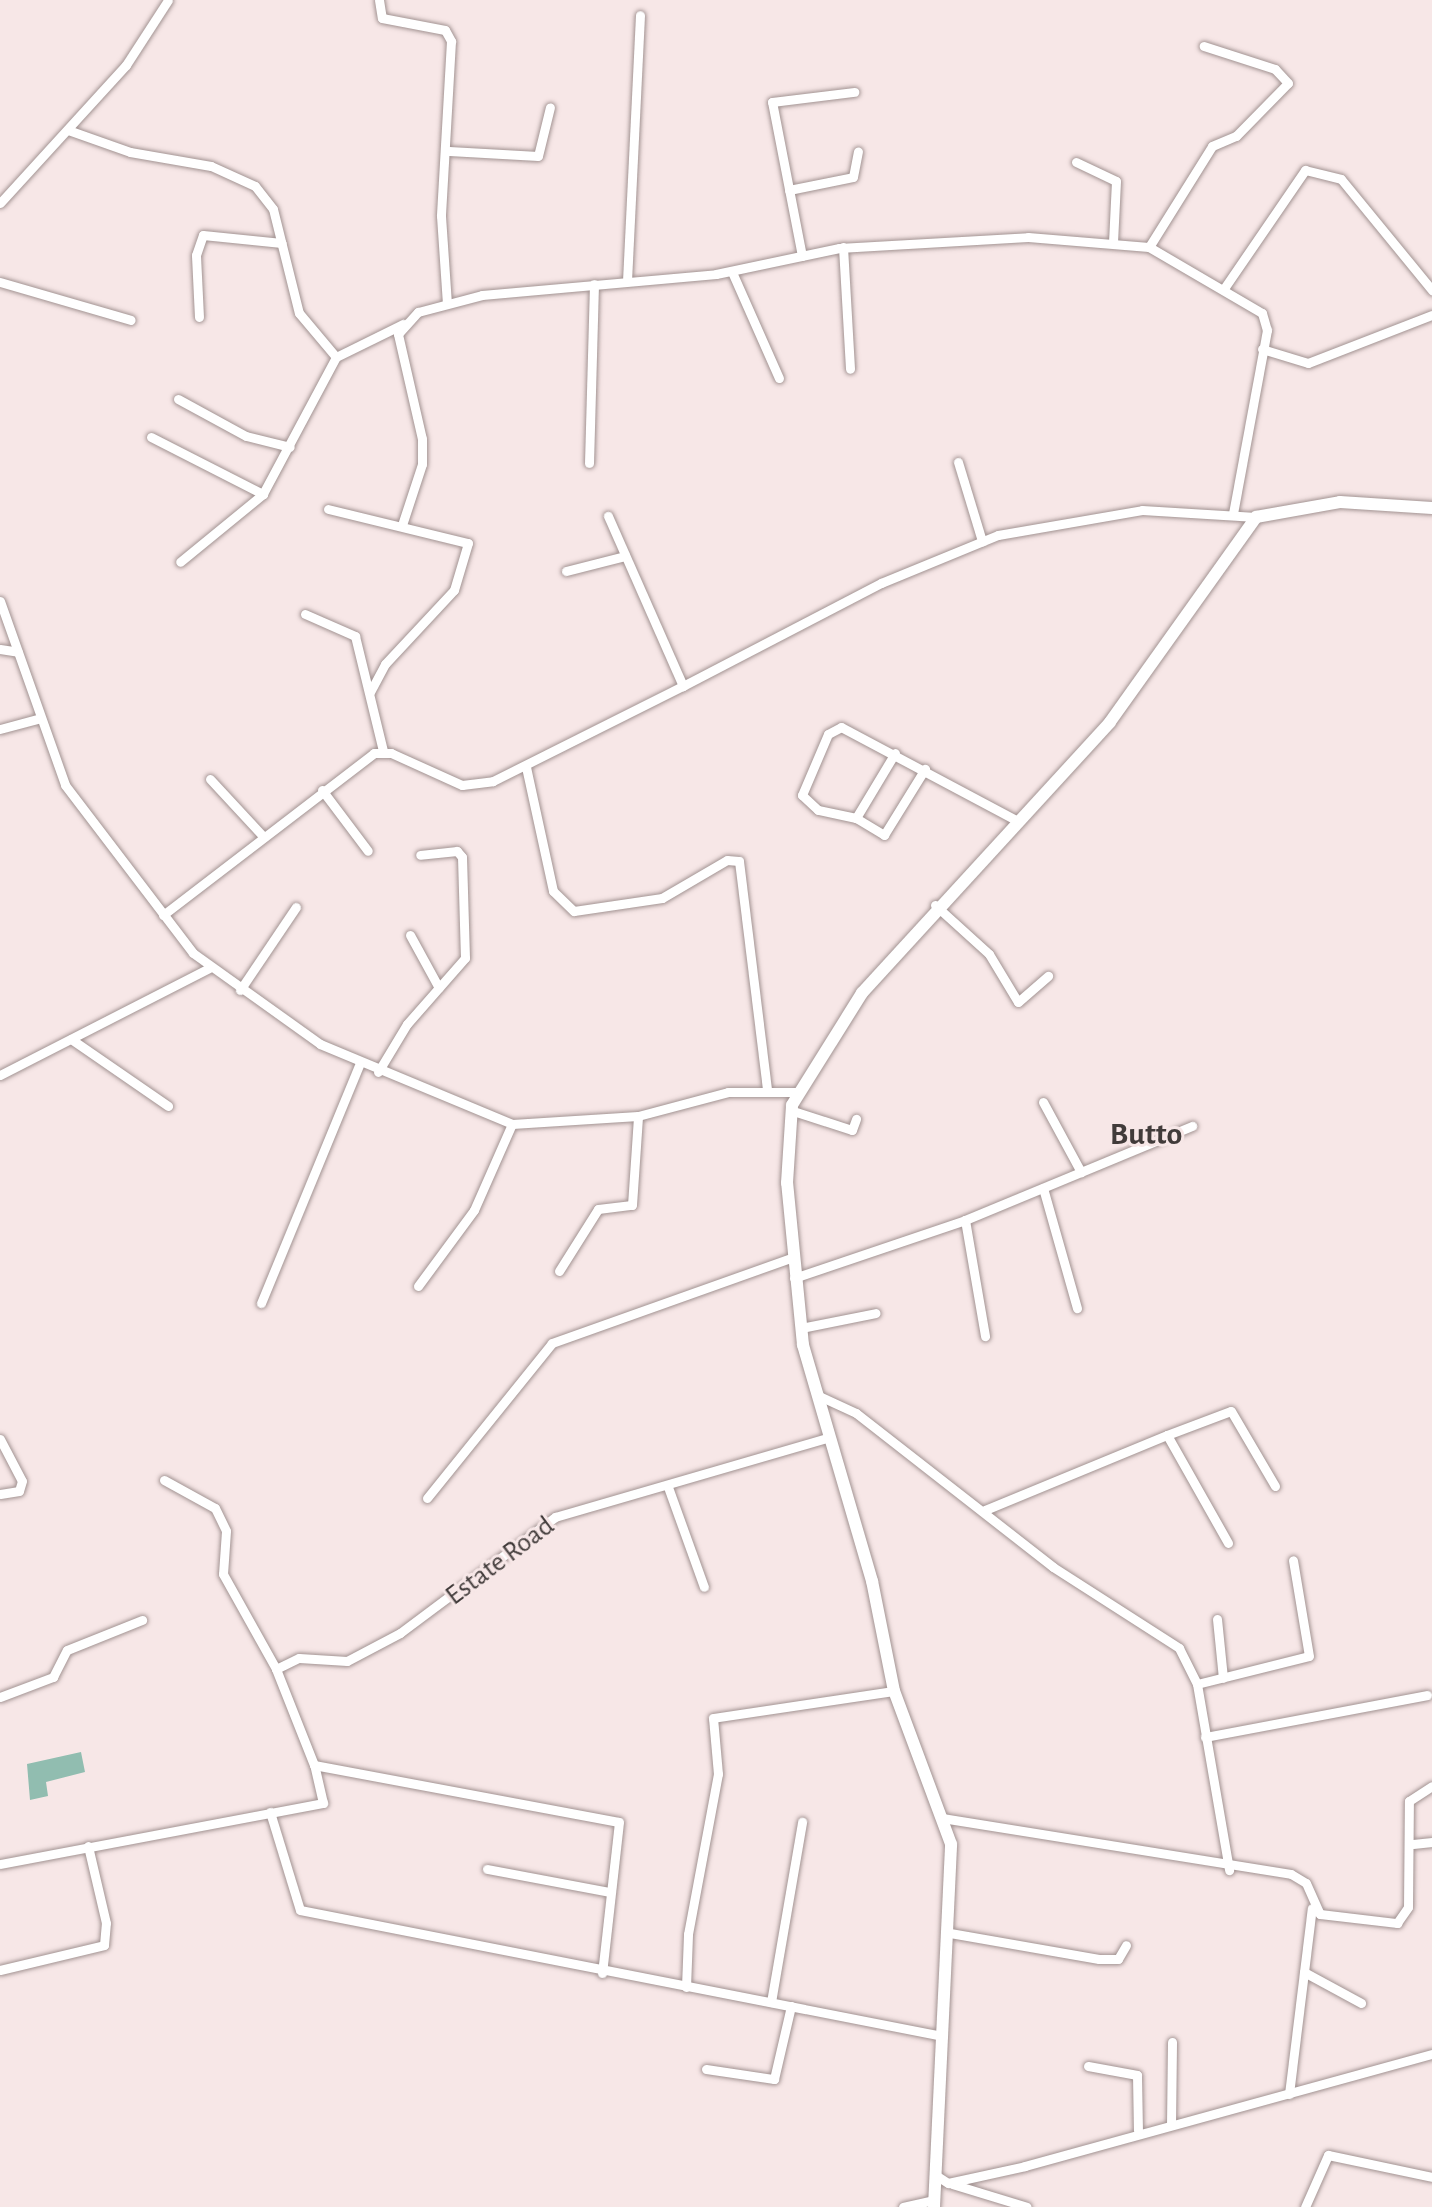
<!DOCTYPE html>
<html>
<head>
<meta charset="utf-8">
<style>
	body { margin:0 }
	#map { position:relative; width:1432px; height:2207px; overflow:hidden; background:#f7e7e7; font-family:"Alegreya Sans",sans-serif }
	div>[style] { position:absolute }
	.water>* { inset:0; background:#91bdb0 }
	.roads { filter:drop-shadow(0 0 2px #a29392) drop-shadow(0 0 2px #a29392) }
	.minor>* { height:9px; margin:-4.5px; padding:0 4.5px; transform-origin:4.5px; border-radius:4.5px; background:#fff }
	.tertiary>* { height:12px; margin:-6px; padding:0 6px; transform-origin:6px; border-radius:6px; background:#fff }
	span { translate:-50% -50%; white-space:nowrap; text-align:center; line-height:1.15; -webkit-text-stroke:6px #f7e7e7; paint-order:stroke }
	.street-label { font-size:28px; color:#413b3a }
	.quarter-label { font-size:32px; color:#413b3a; font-weight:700 }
</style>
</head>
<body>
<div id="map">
	<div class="water">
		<i style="clip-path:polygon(81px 1752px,85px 1772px,46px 1782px,48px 1796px,30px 1800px,27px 1764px)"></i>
	</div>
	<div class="roads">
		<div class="minor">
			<i style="left:379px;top:0;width:18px;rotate:81deg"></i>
			<i style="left:382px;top:18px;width:64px;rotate:10.8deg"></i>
			<i style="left:445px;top:30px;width:13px;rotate:61deg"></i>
			<i style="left:451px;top:41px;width:175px;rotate:93.3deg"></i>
			<i style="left:441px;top:216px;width:87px;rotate:86.1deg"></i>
			<i style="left:68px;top:130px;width:66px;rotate:19.5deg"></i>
			<i style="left:130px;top:152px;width:82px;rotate:9.8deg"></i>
			<i style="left:211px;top:166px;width:48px;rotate:24.4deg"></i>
			<i style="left:255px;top:186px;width:29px;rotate:52deg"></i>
			<i style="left:273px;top:209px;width:107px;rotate:76deg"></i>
			<i style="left:299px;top:313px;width:57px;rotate:49.9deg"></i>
			<i style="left:336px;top:357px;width:155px;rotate:118.1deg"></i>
			<i style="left:263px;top:494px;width:107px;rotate:140.7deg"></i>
			<i style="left:449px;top:151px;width:89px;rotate:3.2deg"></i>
			<i style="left:538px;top:156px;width:50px;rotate:-76.2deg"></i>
			<i style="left:1076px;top:162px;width:44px;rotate:25.4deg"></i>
			<i style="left:1116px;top:181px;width:62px;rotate:92.8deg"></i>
			<i style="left:789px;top:190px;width:65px;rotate:-11.5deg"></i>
			<i style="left:853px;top:177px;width:26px;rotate:-79deg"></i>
			<i style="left:0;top:203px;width:187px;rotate:-47.6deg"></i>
			<i style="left:126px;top:65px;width:77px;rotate:-57.1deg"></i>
			<i style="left:843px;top:247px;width:122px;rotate:86.7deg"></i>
			<i style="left:1149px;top:247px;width:119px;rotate:-58deg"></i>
			<i style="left:1212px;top:146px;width:26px;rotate:-23deg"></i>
			<i style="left:1236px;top:136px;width:74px;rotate:-45.5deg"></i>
			<i style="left:1288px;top:83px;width:19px;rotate:-133deg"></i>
			<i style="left:1275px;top:69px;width:75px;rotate:-162.1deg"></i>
			<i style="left:802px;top:256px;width:157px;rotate:-101deg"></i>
			<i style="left:772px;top:102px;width:83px;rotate:-7deg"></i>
			<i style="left:732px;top:272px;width:116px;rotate:66.1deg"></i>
			<i style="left:627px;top:281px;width:266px;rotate:-87.2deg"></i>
			<i style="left:0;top:282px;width:136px;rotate:16.2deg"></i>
			<i style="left:1225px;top:287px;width:142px;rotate:-55.6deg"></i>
			<i style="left:1305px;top:170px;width:37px;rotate:14deg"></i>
			<i style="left:1341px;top:179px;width:144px;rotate:50.7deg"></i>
			<i style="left:199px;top:317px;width:62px;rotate:-92.8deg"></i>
			<i style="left:196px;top:255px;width:21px;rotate:-71deg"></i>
			<i style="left:203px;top:235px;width:79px;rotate:5.8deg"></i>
			<i style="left:1262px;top:349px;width:48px;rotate:16.9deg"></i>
			<i style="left:1308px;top:363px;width:133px;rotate:-21.2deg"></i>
			<i style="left:336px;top:357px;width:75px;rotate:-26.2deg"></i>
			<i style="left:178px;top:399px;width:77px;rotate:28.6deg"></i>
			<i style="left:246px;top:436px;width:45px;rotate:14deg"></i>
			<i style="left:151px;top:437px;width:126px;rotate:27deg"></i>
			<i style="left:958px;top:462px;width:83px;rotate:73.1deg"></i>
			<i style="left:589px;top:463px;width:179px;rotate:-88.4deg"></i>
			<i style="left:328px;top:509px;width:144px;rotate:13.7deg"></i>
			<i style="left:468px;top:543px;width:49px;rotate:106.6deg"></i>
			<i style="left:454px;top:590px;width:101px;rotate:133deg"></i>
			<i style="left:385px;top:664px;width:32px;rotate:118deg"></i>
			<i style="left:402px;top:525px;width:64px;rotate:-71.8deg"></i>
			<i style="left:422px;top:464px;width:25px;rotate:-90deg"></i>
			<i style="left:422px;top:439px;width:108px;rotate:-102.9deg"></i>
			<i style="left:398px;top:334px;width:30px;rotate:-48deg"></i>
			<i style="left:418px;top:312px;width:66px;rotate:-14.9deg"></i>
			<i style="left:482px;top:295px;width:235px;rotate:-5.1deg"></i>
			<i style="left:716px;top:274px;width:126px;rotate:-11.9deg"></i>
			<i style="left:839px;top:248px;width:189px;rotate:-3.3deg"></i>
			<i style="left:1028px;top:237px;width:121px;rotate:4.7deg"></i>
			<i style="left:1149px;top:247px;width:131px;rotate:30.3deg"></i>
			<i style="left:1262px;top:313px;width:18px;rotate:74deg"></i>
			<i style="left:1267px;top:330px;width:186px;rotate:100.5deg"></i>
			<i style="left:566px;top:571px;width:61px;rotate:-14.3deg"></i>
			<i style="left:0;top:601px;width:195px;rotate:70.5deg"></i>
			<i style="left:65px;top:785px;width:211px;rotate:52.7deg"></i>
			<i style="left:193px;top:953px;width:156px;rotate:35.6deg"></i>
			<i style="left:320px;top:1044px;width:208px;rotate:22.6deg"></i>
			<i style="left:512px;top:1124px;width:126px;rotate:-3.6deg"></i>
			<i style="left:638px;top:1116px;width:93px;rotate:-14.9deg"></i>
			<i style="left:728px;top:1092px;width:68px"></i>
			<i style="left:305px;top:614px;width:55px;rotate:23.7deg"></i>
			<i style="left:355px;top:636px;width:118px;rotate:76.3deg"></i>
			<i style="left:0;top:649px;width:18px;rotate:9deg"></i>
			<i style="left:683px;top:686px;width:223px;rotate:-27.5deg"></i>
			<i style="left:881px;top:583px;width:126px;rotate:-22.3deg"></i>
			<i style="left:998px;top:535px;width:146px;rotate:-9.8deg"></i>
			<i style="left:1142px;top:510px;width:114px;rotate:3.5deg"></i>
			<i style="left:0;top:729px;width:42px;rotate:-15deg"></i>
			<i style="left:895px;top:753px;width:76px;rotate:121deg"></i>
			<i style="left:856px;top:818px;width:33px;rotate:31deg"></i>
			<i style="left:884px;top:835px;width:78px;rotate:-58.2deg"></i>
			<i style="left:526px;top:767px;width:127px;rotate:77.7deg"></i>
			<i style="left:553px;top:891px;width:29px;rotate:44deg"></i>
			<i style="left:574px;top:911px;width:89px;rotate:-8.4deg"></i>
			<i style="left:662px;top:898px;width:75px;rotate:-30.3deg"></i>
			<i style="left:727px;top:860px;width:12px;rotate:5deg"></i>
			<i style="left:739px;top:861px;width:231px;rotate:83deg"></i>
			<i style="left:210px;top:779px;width:75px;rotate:47.2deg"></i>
			<i style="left:322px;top:790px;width:76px;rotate:53deg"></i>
			<i style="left:856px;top:818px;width:39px;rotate:-168deg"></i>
			<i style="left:818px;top:810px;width:22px;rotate:-137deg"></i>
			<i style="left:802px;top:795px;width:66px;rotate:-66.9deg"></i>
			<i style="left:828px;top:734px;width:15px;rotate:-28deg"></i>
			<i style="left:841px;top:727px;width:198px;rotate:28deg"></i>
			<i style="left:935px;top:905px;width:73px;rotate:42.2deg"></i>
			<i style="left:989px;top:954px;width:56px;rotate:58.9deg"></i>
			<i style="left:1018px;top:1002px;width:40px;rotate:-41deg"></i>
			<i style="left:163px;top:915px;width:266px;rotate:-37.5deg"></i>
			<i style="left:374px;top:753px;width:17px"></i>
			<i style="left:391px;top:753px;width:78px;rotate:24.3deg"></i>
			<i style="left:462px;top:785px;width:31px;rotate:-7deg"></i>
			<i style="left:493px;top:781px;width:212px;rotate:-26.6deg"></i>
			<i style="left:683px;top:686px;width:186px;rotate:-113.8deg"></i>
			<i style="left:410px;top:935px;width:60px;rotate:61.3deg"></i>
			<i style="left:240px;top:990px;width:100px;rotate:-56deg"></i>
			<i style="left:71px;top:1039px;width:118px;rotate:34.6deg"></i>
			<i style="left:378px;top:1072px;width:56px;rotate:-58.9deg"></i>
			<i style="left:407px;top:1024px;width:88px;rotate:-48.7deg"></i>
			<i style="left:465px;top:958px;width:101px;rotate:-91.7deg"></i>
			<i style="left:462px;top:857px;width:8px;rotate:-130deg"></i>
			<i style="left:457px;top:851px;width:37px;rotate:174deg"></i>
			<i style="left:0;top:1075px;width:235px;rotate:-27.1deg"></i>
			<i style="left:1043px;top:1102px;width:80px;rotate:61.5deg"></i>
			<i style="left:790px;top:1110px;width:65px;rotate:17.9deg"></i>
			<i style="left:852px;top:1130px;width:12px;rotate:-70deg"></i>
			<i style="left:1043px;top:1188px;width:125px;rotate:74.2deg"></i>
			<i style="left:965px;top:1220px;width:118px;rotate:80.2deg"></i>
			<i style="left:559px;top:1271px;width:73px;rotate:-57.8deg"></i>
			<i style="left:598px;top:1209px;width:34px;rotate:-7deg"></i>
			<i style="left:632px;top:1205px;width:89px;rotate:-86.1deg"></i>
			<i style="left:794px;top:1278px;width:181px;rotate:-18.7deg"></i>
			<i style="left:965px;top:1220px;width:246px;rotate:-22.5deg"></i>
			<i style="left:418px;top:1286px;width:94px;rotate:-53.6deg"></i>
			<i style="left:474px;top:1210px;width:94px;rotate:-66.2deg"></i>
			<i style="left:261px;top:1303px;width:260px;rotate:-67.6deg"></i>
			<i style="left:801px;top:1328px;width:76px;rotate:-11.3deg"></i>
			<i style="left:817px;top:1395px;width:43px;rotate:24.8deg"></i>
			<i style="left:856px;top:1413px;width:250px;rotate:38deg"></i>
			<i style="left:1053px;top:1567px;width:150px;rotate:32.7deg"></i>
			<i style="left:1179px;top:1648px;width:40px;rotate:63.4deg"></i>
			<i style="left:1197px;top:1684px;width:189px;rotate:80.2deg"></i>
			<i style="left:1167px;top:1435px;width:68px;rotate:-20.6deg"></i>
			<i style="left:1231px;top:1411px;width:87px;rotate:59.6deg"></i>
			<i style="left:0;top:1439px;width:47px;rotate:62.4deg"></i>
			<i style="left:22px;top:1481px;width:10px;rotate:107deg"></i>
			<i style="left:19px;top:1491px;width:19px;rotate:171deg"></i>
			<i style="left:164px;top:1480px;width:58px;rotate:28.8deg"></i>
			<i style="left:215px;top:1508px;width:25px;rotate:64deg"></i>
			<i style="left:226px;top:1531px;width:43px;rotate:94deg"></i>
			<i style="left:223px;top:1574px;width:109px;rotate:60.8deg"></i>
			<i style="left:276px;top:1669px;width:103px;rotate:68.4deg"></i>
			<i style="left:668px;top:1487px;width:106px;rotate:70.2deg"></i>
			<i style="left:427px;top:1498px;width:199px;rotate:-51.1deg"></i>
			<i style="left:552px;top:1343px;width:256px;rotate:-19.6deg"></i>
			<i style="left:985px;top:1510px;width:197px;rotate:-22.4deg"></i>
			<i style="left:1167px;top:1435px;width:124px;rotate:60.5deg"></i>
			<i style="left:1217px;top:1619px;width:59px;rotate:84.2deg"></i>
			<i style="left:276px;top:1669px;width:25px;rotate:-26deg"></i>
			<i style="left:299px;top:1658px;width:48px;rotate:3.6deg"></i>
			<i style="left:347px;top:1661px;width:60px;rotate:-27.8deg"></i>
			<i style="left:400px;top:1633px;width:194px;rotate:-36.8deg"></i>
			<i style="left:555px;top:1517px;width:283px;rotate:-16.2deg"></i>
			<i style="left:1197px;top:1684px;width:115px;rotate:-14deg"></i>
			<i style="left:1309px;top:1656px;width:97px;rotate:-99.5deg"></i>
			<i style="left:0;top:1697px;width:57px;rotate:-20.7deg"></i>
			<i style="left:53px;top:1677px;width:30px;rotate:-63deg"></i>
			<i style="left:67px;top:1650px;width:81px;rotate:-21.8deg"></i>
			<i style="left:1205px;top:1737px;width:226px;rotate:-10.7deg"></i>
			<i style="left:270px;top:1812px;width:102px;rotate:73deg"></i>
			<i style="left:300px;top:1910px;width:654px;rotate:11.1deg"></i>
			<i style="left:942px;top:1818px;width:353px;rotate:9.1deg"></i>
			<i style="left:1291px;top:1874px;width:17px;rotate:31deg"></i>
			<i style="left:1306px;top:1883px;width:34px;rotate:66deg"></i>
			<i style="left:1320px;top:1914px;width:78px;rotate:6.7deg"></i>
			<i style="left:1397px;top:1923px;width:19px;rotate:-55deg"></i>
			<i style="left:1408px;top:1907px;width:106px;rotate:-89.5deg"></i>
			<i style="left:1409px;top:1801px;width:27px;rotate:-33deg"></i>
			<i style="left:1413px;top:1844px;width:19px;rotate:-6deg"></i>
			<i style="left:0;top:1864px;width:329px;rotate:-10.7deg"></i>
			<i style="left:323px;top:1803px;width:39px;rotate:-103deg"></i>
			<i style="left:314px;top:1765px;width:310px;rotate:10.6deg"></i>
			<i style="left:619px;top:1822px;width:152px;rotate:96.4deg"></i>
			<i style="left:487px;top:1869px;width:125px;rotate:10.6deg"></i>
			<i style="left:950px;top:1933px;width:151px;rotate:9.9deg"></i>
			<i style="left:1099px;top:1959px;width:19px"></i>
			<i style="left:1118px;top:1959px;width:16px;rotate:-60deg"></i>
			<i style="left:0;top:1970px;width:107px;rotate:-13.5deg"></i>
			<i style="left:104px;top:1945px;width:22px;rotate:-85deg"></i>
			<i style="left:106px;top:1923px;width:79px;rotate:-103.2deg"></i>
			<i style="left:1304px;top:1972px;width:65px;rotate:28.5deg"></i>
			<i style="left:686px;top:1987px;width:53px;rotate:-87.8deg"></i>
			<i style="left:688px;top:1934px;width:163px;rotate:-79.4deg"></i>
			<i style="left:718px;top:1774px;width:56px;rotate:-95.1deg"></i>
			<i style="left:713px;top:1718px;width:183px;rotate:-8.5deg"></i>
			<i style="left:771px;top:2002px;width:183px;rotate:-80.2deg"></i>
			<i style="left:1088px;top:2066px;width:50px;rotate:10.4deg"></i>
			<i style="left:1137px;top:2075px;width:55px;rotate:89deg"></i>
			<i style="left:706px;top:2069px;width:69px;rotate:8.4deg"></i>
			<i style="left:774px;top:2079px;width:75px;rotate:-76.9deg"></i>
			<i style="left:1289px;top:2094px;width:187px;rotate:-83deg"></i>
			<i style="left:1171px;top:2125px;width:83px;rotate:-89.3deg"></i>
			<i style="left:934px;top:2174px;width:17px;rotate:33deg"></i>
			<i style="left:948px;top:2183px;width:79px;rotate:-12.4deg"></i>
			<i style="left:1025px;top:2166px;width:422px;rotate:-15.4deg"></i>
			<i style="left:952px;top:2184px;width:78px;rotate:17deg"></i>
			<i style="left:903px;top:2207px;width:32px;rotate:-13deg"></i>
			<i style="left:1305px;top:2207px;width:57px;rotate:-66.1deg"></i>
			<i style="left:1328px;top:2155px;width:106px;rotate:11.9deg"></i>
		</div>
		<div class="tertiary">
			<i style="left:934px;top:2207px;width:363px;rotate:-87.3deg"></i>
			<i style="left:951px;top:1844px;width:163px;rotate:-110.4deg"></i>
			<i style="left:894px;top:1691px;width:112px;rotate:-101.3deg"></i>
			<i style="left:872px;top:1581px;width:246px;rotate:-106.3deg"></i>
			<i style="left:803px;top:1345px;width:163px;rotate:-95.6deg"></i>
			<i style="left:787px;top:1183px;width:78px;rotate:-86.3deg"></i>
			<i style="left:792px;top:1105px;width:132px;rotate:-58deg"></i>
			<i style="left:862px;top:993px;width:367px;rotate:-47.5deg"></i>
			<i style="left:1110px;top:722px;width:252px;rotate:-54.5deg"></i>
			<i style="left:1256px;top:517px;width:85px;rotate:-10.1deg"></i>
			<i style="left:1340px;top:502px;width:92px;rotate:3.7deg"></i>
		</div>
	</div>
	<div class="street-label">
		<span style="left:500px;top:1561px;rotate:-37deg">Estate Road</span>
	</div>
	<div class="quarter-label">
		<span style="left:1146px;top:1134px">Butto</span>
	</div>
</div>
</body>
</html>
